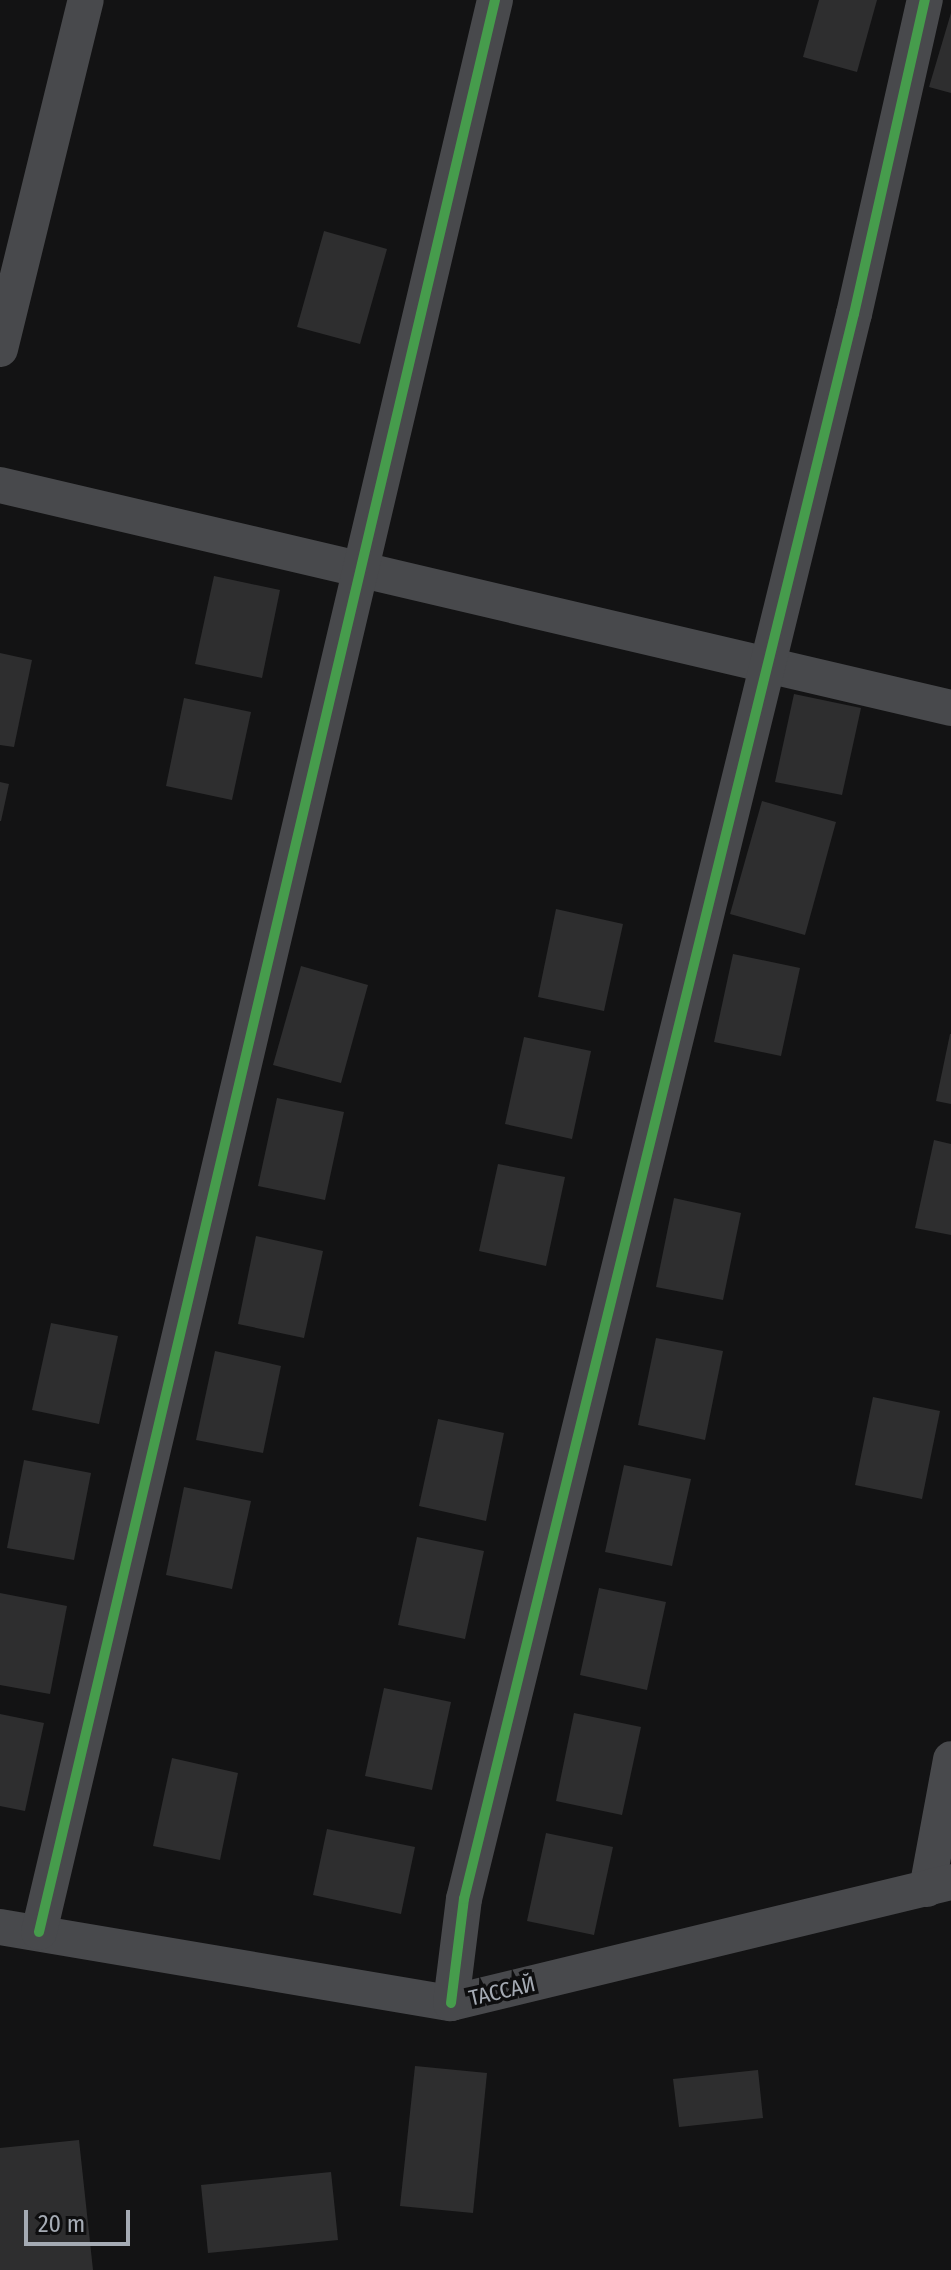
<!DOCTYPE html>
<html>
<head>
<meta charset="utf-8">
<style>
	body { margin:0 }
	#map { position:relative; width:951px; height:2270px; overflow:hidden; background:#131314; font-family:"Fira Sans Condensed",sans-serif }
	div>[style] { position:absolute }
	.building>* { inset:0; background:#2e2e2f }
	.street>* { height:36px; margin:-18px; padding:0 18px; transform-origin:18px; border-radius:18px; background:#48494c }
	.cycleway>* { height:10px; margin:-5px; padding:0 5px; transform-origin:5px; border-radius:5px; background:#469c4c }
	span { translate:-50% -50%; white-space:nowrap; text-align:center; line-height:1.15; -webkit-text-stroke:7px #0e0e0f; paint-order:stroke }
	.street-label { font-size:22px; color:#a5abb4 }
	.scale { position:absolute; left:24px; top:2210px; width:106px; height:36px; box-sizing:border-box; border:4px solid #a5abb4; border-top:0; padding-left:10px; font-size:24px; line-height:28px; white-space:nowrap; color:#a5abb4; -webkit-text-stroke:6px #0e0e0f; paint-order:stroke }
</style>
</head>
<body>
<div id="map">
	<div class="building">
		<i style="clip-path:polygon(819px 0,877px 0,857px 72px,803px 57px)"></i>
		<i style="clip-path:polygon(951px 13px,951px 93px,929px 87px)"></i>
		<i style="clip-path:polygon(324px 231px,387px 249px,360px 344px,297px 327px)"></i>
		<i style="clip-path:polygon(214px 576px,280px 590px,262px 678px,195px 664px)"></i>
		<i style="clip-path:polygon(0 653px,32px 660px,14px 747px,0 745px)"></i>
		<i style="clip-path:polygon(794px 694px,861px 708px,842px 795px,775px 782px)"></i>
		<i style="clip-path:polygon(184px 698px,251px 712px,232px 800px,166px 786px)"></i>
		<i style="clip-path:polygon(0 782px,9px 784px,1px 821px,0 821px)"></i>
		<i style="clip-path:polygon(762px 801px,836px 822px,805px 935px,730px 914px)"></i>
		<i style="clip-path:polygon(556px 909px,623px 924px,604px 1011px,538px 997px)"></i>
		<i style="clip-path:polygon(733px 954px,800px 968px,781px 1056px,714px 1042px)"></i>
		<i style="clip-path:polygon(301px 966px,368px 985px,341px 1083px,273px 1065px)"></i>
		<i style="clip-path:polygon(950px 1034px,951px 1034px,951px 1104px,936px 1101px)"></i>
		<i style="clip-path:polygon(524px 1037px,591px 1051px,572px 1139px,505px 1124px)"></i>
		<i style="clip-path:polygon(277px 1098px,344px 1112px,325px 1200px,258px 1186px)"></i>
		<i style="clip-path:polygon(934px 1140px,951px 1144px,951px 1235px,915px 1228px)"></i>
		<i style="clip-path:polygon(498px 1164px,565px 1177px,546px 1266px,479px 1251px)"></i>
		<i style="clip-path:polygon(674px 1198px,741px 1213px,723px 1300px,656px 1287px)"></i>
		<i style="clip-path:polygon(256px 1236px,323px 1251px,304px 1338px,238px 1324px)"></i>
		<i style="clip-path:polygon(51px 1323px,118px 1336px,99px 1424px,32px 1410px)"></i>
		<i style="clip-path:polygon(656px 1338px,723px 1351px,705px 1440px,638px 1425px)"></i>
		<i style="clip-path:polygon(215px 1351px,281px 1366px,263px 1453px,196px 1440px)"></i>
		<i style="clip-path:polygon(873px 1397px,940px 1411px,922px 1499px,855px 1485px)"></i>
		<i style="clip-path:polygon(438px 1419px,504px 1433px,486px 1521px,419px 1506px)"></i>
		<i style="clip-path:polygon(24px 1460px,91px 1473px,74px 1560px,7px 1548px)"></i>
		<i style="clip-path:polygon(624px 1465px,691px 1479px,672px 1566px,605px 1552px)"></i>
		<i style="clip-path:polygon(184px 1487px,251px 1501px,232px 1589px,166px 1575px)"></i>
		<i style="clip-path:polygon(417px 1537px,484px 1551px,465px 1639px,398px 1625px)"></i>
		<i style="clip-path:polygon(599px 1588px,666px 1602px,647px 1690px,580px 1675px)"></i>
		<i style="clip-path:polygon(0 1593px,67px 1606px,50px 1694px,0 1685px)"></i>
		<i style="clip-path:polygon(384px 1688px,451px 1702px,432px 1790px,365px 1776px)"></i>
		<i style="clip-path:polygon(574px 1713px,641px 1727px,622px 1815px,556px 1801px)"></i>
		<i style="clip-path:polygon(0 1714px,44px 1723px,25px 1811px,0 1806px)"></i>
		<i style="clip-path:polygon(172px 1758px,238px 1773px,220px 1860px,153px 1846px)"></i>
		<i style="clip-path:polygon(327px 1829px,415px 1847px,401px 1914px,313px 1895px)"></i>
		<i style="clip-path:polygon(546px 1833px,613px 1847px,594px 1935px,527px 1921px)"></i>
		<i style="clip-path:polygon(415px 2066px,487px 2073px,473px 2213px,400px 2206px)"></i>
		<i style="clip-path:polygon(758px 2070px,763px 2118px,679px 2127px,673px 2079px)"></i>
		<i style="clip-path:polygon(79px 2140px,93px 2270px,0 2270px,0 2148px)"></i>
		<i style="clip-path:polygon(331px 2172px,338px 2240px,208px 2253px,201px 2185px)"></i>
	</div>
	<div class="street">
		<i style="left:0;top:349px;width:359px;rotate:-76.2deg"></i>
		<i style="left:0;top:485px;width:977px;rotate:13.2deg"></i>
		<i style="left:927px;top:1889px;width:132px;rotate:-79.5deg"></i>
		<i style="left:0;top:1927px;width:457px;rotate:9.6deg"></i>
		<i style="left:451px;top:2003px;width:514px;rotate:-13.6deg"></i>
		<i style="left:39px;top:1932px;width:1985px;rotate:-76.72deg"></i>
		<i style="left:451px;top:2003px;width:105px;rotate:-82.9deg"></i>
		<i style="left:464px;top:1899px;width:1632px;rotate:-76.18deg"></i>
		<i style="left:854px;top:314px;width:322px;rotate:-77.3deg"></i>
	</div>
	<div class="cycleway">
		<i style="left:39px;top:1932px;width:1985px;rotate:-76.72deg"></i>
		<i style="left:451px;top:2003px;width:105px;rotate:-82.9deg"></i>
		<i style="left:464px;top:1899px;width:1632px;rotate:-76.18deg"></i>
		<i style="left:854px;top:314px;width:322px;rotate:-77.3deg"></i>
	</div>
	<div class="street-label">
		<span style="left:502px;top:1991px;rotate:-13deg">ТАССАЙ</span>
	</div>
	<div class="scale">20 m</div>
</div>
</body>
</html>
